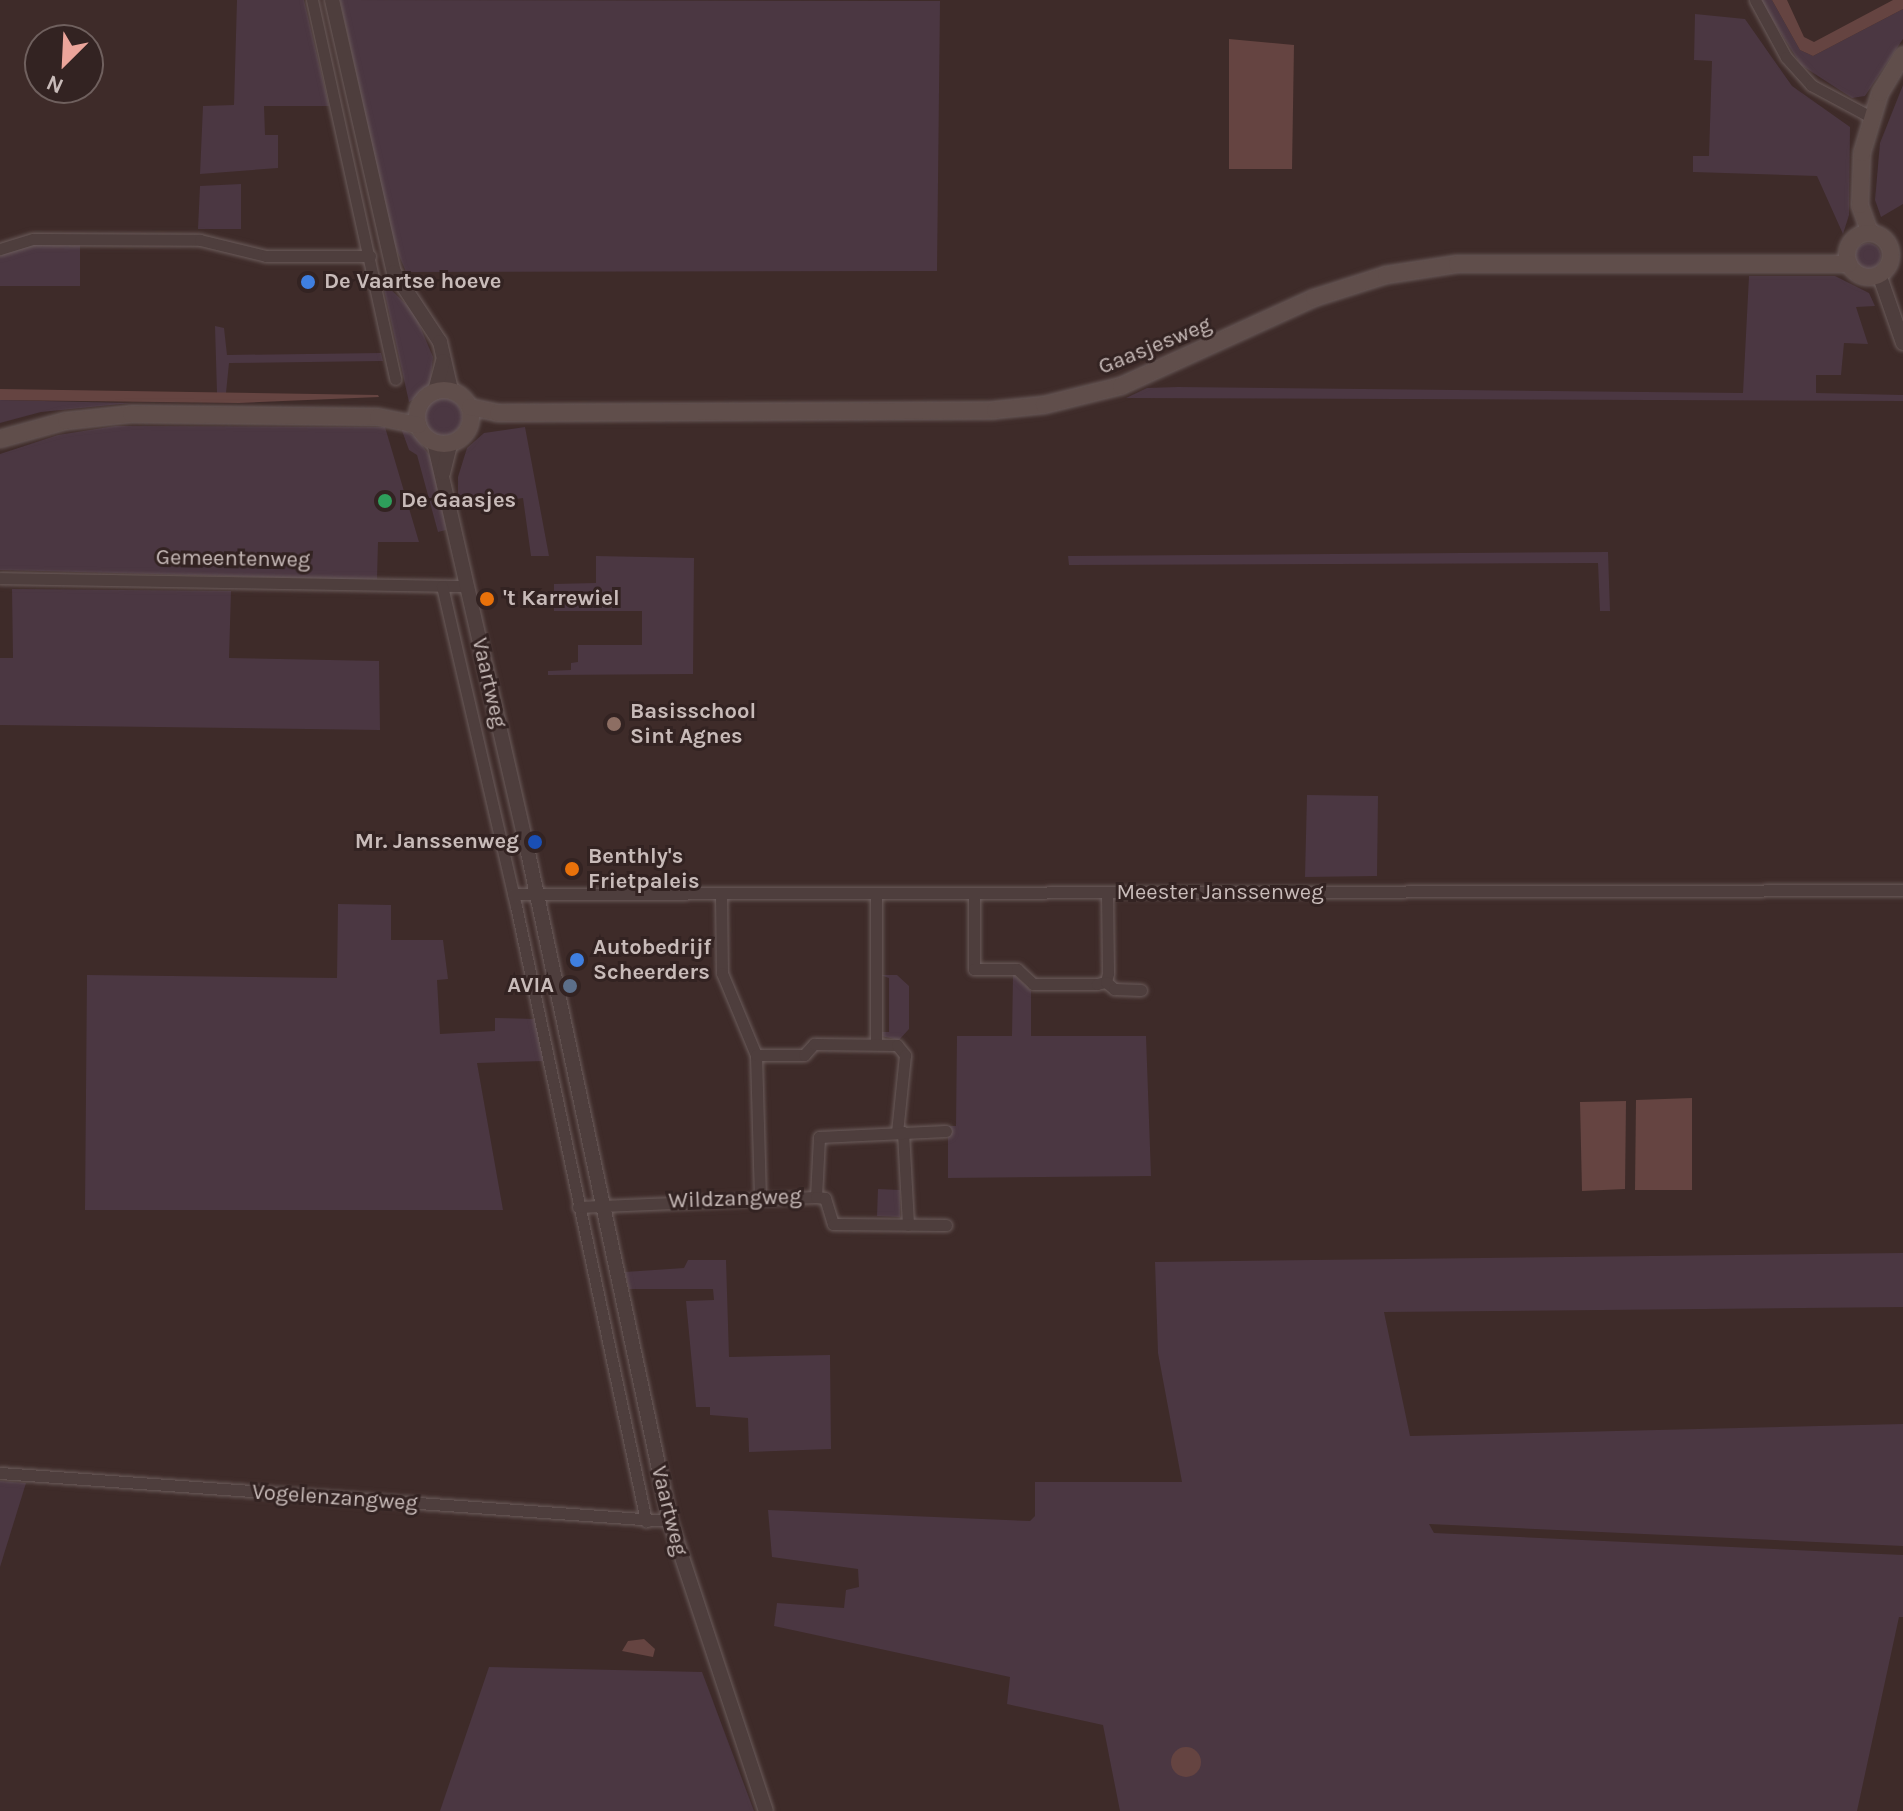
<!DOCTYPE html>
<html>
<head>
<meta charset="utf-8">
<style>
	body { margin:0 }
	#map { position:relative; width:1903px; height:1811px; overflow:hidden; background:#3e2b29; font-family:Karla,sans-serif }
	div>[style] { position:absolute }
	.green>* { inset:0; background:#4b3742 }
	.round { border-radius:50% }
	.water>* { inset:0; background:#654441 }
	.roads { filter:drop-shadow(0 0 2px #6b5c5b) drop-shadow(0 0 2px #6b5c5b) }
	.minor>* { height:11px; margin:-5.5px; padding:0 5.5px; transform-origin:5.5px; border-radius:5.5px; background:#4e3e3d }
	.tertiary>* { height:14px; margin:-7px; padding:0 7px; transform-origin:7px; border-radius:7px; background:#4e3e3d }
	.secondary>* { height:16px; margin:-8px; padding:0 8px; transform-origin:8px; border-radius:8px; background:#604e4b }
	.secondary>.ring { margin:-8px; padding:0; box-sizing:content-box; background:none; border:16px solid #604e4b; border-radius:50% }
	.dots>* { width:22px; height:22px; translate:-50% -50%; box-sizing:border-box; border:4px solid #332322; border-radius:50% }
	span { translate:-50% -50%; white-space:nowrap; text-align:center; line-height:1.15; -webkit-text-stroke:6px #332322; paint-order:stroke }
	.poi-label { font-size:22px; color:#c8bbb9; font-weight:700 }
	.left { translate:0 -50%; text-align:left }
	.right { translate:-100% -50%; text-align:right }
	.street-label { font-size:22px; color:#c8bbb9 }
	.north { position:absolute; left:24px; top:24px; width:80px; height:80px; box-sizing:border-box; background:#332322; border:2px solid #6f605e; border-radius:50%; rotate:204deg; font-size:22px; font-weight:700; line-height:32px; text-align:center; color:#c8bbb9 }
	.north::after { content:''; display:block; margin:auto; width:28px; height:36px; background:#eba59b; clip-path:polygon(50% 0,100% 100%,50% 72%,0 100%) }
</style>
</head>
<body>
<div id="map">
	<div class="green">
		<i style="clip-path:polygon(237px 0,304px 0,329px 106px,264px 106px,265px 135px,278px 135px,278px 168px,200px 174px,203px 106px,234px 105px)"></i>
		<i style="clip-path:polygon(340px 0,940px 1px,937px 271px,406px 272px,393px 241px)"></i>
		<i style="clip-path:polygon(1760px 0,1772px 0,1800px 50px,1813px 56px,1903px 9px,1903px 39px,1865px 96px,1852px 98px,1801px 65px)"></i>
		<i style="clip-path:polygon(1695px 14px,1745px 19px,1792px 86px,1850px 127px,1849px 215px,1843px 234px,1817px 176px,1693px 172px,1693px 156px,1709px 156px,1712px 61px,1694px 60px)"></i>
		<i style="clip-path:polygon(1903px 85px,1903px 204px,1881px 217px,1875px 200px,1880px 143px)"></i>
		<i style="clip-path:polygon(241px 184px,241px 229px,198px 229px,200px 186px)"></i>
		<i class="round" style="left:1855px;top:243px;width:26px;height:26px"></i>
		<i style="clip-path:polygon(24px 244px,80px 245px,80px 286px,0 286px,0 256px)"></i>
		<i style="clip-path:polygon(1749px 276px,1835px 276px,1869px 293px,1875px 306px,1856px 307px,1868px 344px,1844px 343px,1841px 375px,1816px 375px,1816px 393px,1903px 395px,1903px 401px,1126px 398px,1147px 388px,1178px 387px,1743px 393px)"></i>
		<i style="clip-path:polygon(382px 281px,414px 312px,433px 357px,430px 388px,409px 402px)"></i>
		<i style="clip-path:polygon(215px 326px,224px 328px,227px 355px,381px 353px,383px 361px,229px 363px,226px 393px,217px 393px)"></i>
		<i class="round" style="left:424px;top:398px;width:38px;height:38px"></i>
		<i style="clip-path:polygon(0 400px,131px 403px,41px 412px,0 423px)"></i>
		<i style="clip-path:polygon(115px 426px,385px 427px,419px 542px,378px 542px,377px 580px,0 570px,0 454px,58px 435px)"></i>
		<i style="clip-path:polygon(525px 427px,549px 556px,531px 556px,523px 498px,458px 508px,458px 477px,467px 448px,484px 433px)"></i>
		<i style="clip-path:polygon(401px 428px,416px 437px,436px 464px,446px 530px,438px 532px,417px 455px,409px 450px)"></i>
		<i style="clip-path:polygon(1608px 552px,1610px 611px,1600px 611px,1598px 563px,1069px 565px,1068px 556px)"></i>
		<i style="clip-path:polygon(596px 556px,694px 558px,693px 674px,548px 675px,548px 671px,571px 670px,571px 663px,578px 662px,578px 645px,642px 645px,642px 611px,554px 611px,554px 584px,596px 583px)"></i>
		<i style="clip-path:polygon(12px 589px,231px 591px,229px 658px,379px 661px,380px 730px,0 725px,0 658px,13px 658px)"></i>
		<i style="clip-path:polygon(1307px 795px,1378px 796px,1377px 876px,1305px 877px)"></i>
		<i style="clip-path:polygon(338px 904px,391px 905px,391px 940px,443px 940px,448px 979px,437px 980px,440px 1034px,495px 1031px,495px 1018px,536px 1019px,546px 1061px,477px 1063px,503px 1210px,85px 1210px,87px 975px,337px 978px)"></i>
		<i style="clip-path:polygon(1013px 974px,1031px 991px,1031px 1036px,1146px 1036px,1151px 1176px,948px 1178px,948px 1126px,956px 1126px,957px 1036px,1012px 1036px)"></i>
		<i style="clip-path:polygon(880px 975px,897px 975px,909px 986px,909px 1029px,899px 1040px,881px 1036px,880px 1032px,889px 1032px,889px 978px)"></i>
		<i style="clip-path:polygon(878px 1189px,900px 1190px,900px 1217px,877px 1216px)"></i>
		<i style="clip-path:polygon(1903px 1253px,1903px 1307px,1384px 1312px,1410px 1436px,1903px 1424px,1903px 1546px,1429px 1524px,1434px 1533px,1903px 1555px,1903px 1617px,1899px 1617px,1857px 1811px,1120px 1811px,1103px 1725px,1007px 1704px,1010px 1677px,774px 1626px,777px 1603px,844px 1608px,846px 1590px,859px 1587px,858px 1569px,772px 1557px,768px 1510px,1030px 1521px,1035px 1516px,1035px 1482px,1182px 1482px,1158px 1353px,1155px 1262px)"></i>
		<i style="clip-path:polygon(688px 1260px,726px 1260px,729px 1357px,830px 1355px,831px 1449px,749px 1452px,748px 1418px,710px 1415px,710px 1407px,696px 1407px,686px 1301px,714px 1300px,713px 1289px,629px 1289px,625px 1272px,684px 1268px)"></i>
		<i style="clip-path:polygon(0 1481px,26px 1483px,0 1567px)"></i>
		<i style="clip-path:polygon(489px 1667px,702px 1672px,754px 1811px,440px 1811px)"></i>
	</div>
	<div class="water">
		<i style="clip-path:polygon(1772px 0,1787px 0,1804px 37px,1814px 42px,1893px 0,1903px 0,1903px 9px,1813px 56px,1800px 50px)"></i>
		<i style="clip-path:polygon(1229px 39px,1294px 45px,1292px 169px,1229px 169px)"></i>
		<i style="clip-path:polygon(0 389px,378px 395px,379px 397px,239px 403px,0 400px)"></i>
		<i style="clip-path:polygon(1692px 1098px,1692px 1190px,1635px 1190px,1636px 1100px)"></i>
		<i style="clip-path:polygon(1626px 1101px,1625px 1189px,1582px 1191px,1580px 1102px)"></i>
		<i style="clip-path:polygon(644px 1639px,655px 1649px,653px 1657px,622px 1651px,628px 1641px)"></i>
		<i class="round" style="left:1171px;top:1747px;width:30px;height:30px"></i>
	</div>
	<div class="roads">
		<div class="minor">
			<i style="left:312px;top:0;width:388px;rotate:77.6deg"></i>
			<i style="left:1755px;top:0;width:65px;rotate:61.5deg"></i>
			<i style="left:1786px;top:57px;width:38px;rotate:48deg"></i>
			<i style="left:1811px;top:85px;width:68px;rotate:28.1deg"></i>
			<i style="left:0;top:249px;width:34px;rotate:-17deg"></i>
			<i style="left:33px;top:239px;width:167px;rotate:0.3deg"></i>
			<i style="left:200px;top:240px;width:68px;rotate:13.6deg"></i>
			<i style="left:266px;top:256px;width:104px"></i>
			<i style="left:0;top:578px;width:465px;rotate:1deg"></i>
			<i style="left:442px;top:586px;width:328px;rotate:77deg"></i>
			<i style="left:516px;top:906px;width:629px;rotate:78.06deg"></i>
			<i style="left:721px;top:893px;width:80px;rotate:89.3deg"></i>
			<i style="left:722px;top:973px;width:89px;rotate:67.5deg"></i>
			<i style="left:756px;top:1055px;width:143px;rotate:88.4deg"></i>
			<i style="left:876px;top:893px;width:151px;rotate:90deg"></i>
			<i style="left:974px;top:893px;width:76px;rotate:90deg"></i>
			<i style="left:974px;top:969px;width:43px"></i>
			<i style="left:1017px;top:969px;width:22px;rotate:43deg"></i>
			<i style="left:1033px;top:984px;width:64px"></i>
			<i style="left:1097px;top:984px;width:9px;rotate:-13deg"></i>
			<i style="left:1106px;top:982px;width:9px;rotate:-77deg"></i>
			<i style="left:1108px;top:973px;width:80px;rotate:-90.7deg"></i>
			<i style="left:513px;top:894px;width:1390px;rotate:-0.16deg"></i>
			<i style="left:1106px;top:982px;width:11px;rotate:41deg"></i>
			<i style="left:1114px;top:989px;width:27px;rotate:2deg"></i>
			<i style="left:756px;top:1055px;width:48px"></i>
			<i style="left:804px;top:1055px;width:15px;rotate:-48deg"></i>
			<i style="left:814px;top:1044px;width:83px;rotate:0.7deg"></i>
			<i style="left:897px;top:1045px;width:13px;rotate:51deg"></i>
			<i style="left:905px;top:1055px;width:77px;rotate:95.9deg"></i>
			<i style="left:903px;top:1132px;width:93px;rotate:86.9deg"></i>
			<i style="left:816px;top:1197px;width:60px;rotate:-87.1deg"></i>
			<i style="left:819px;top:1137px;width:127px;rotate:-2.7deg"></i>
			<i style="left:578px;top:1207px;width:238px;rotate:-2.4deg"></i>
			<i style="left:816px;top:1197px;width:9px;rotate:6deg"></i>
			<i style="left:825px;top:1198px;width:27px;rotate:73deg"></i>
			<i style="left:833px;top:1224px;width:113px;rotate:0.5deg"></i>
			<i style="left:0;top:1473px;width:672px;rotate:4.1deg"></i>
		</div>
		<div class="tertiary">
			<i style="left:332px;top:0;width:279px;rotate:77.2deg"></i>
			<i style="left:394px;top:272px;width:84px;rotate:56.7deg"></i>
			<i style="left:440px;top:342px;width:49px;rotate:77.1deg"></i>
			<i style="left:1879px;top:274px;width:73px;rotate:70.8deg"></i>
			<i style="left:435px;top:391px;width:31px;rotate:-75deg"></i>
			<i style="left:434px;top:442px;width:411px;rotate:77.1deg"></i>
			<i style="left:526px;top:843px;width:693px;rotate:78.01deg"></i>
			<i style="left:670px;top:1521px;width:305px;rotate:71.7deg"></i>
			<i style="left:443px;top:473px;width:30px;rotate:-76deg"></i>
		</div>
		<div class="secondary">
			<i style="left:1870px;top:233px;width:30px;rotate:-110deg"></i>
			<i style="left:1860px;top:205px;width:52px;rotate:-87.8deg"></i>
			<i style="left:1862px;top:153px;width:63px;rotate:-73.3deg"></i>
			<i style="left:1880px;top:93px;width:44px;rotate:-58.8deg"></i>
			<i class="ring" style="left:1847px;top:233px;width:28px;height:28px"></i>
			<i class="ring" style="left:417px;top:390px;width:38px;height:38px"></i>
			<i style="left:470px;top:407px;width:29px;rotate:12deg"></i>
			<i style="left:498px;top:413px;width:497px;rotate:-0.3deg"></i>
			<i style="left:995px;top:410px;width:49px;rotate:-5.8deg"></i>
			<i style="left:1044px;top:405px;width:79px;rotate:-13.9deg"></i>
			<i style="left:1121px;top:386px;width:212px;rotate:-24.5deg"></i>
			<i style="left:1314px;top:298px;width:76px;rotate:-17.7deg"></i>
			<i style="left:1386px;top:275px;width:72px;rotate:-8.8deg"></i>
			<i style="left:1457px;top:264px;width:392px"></i>
			<i style="left:0;top:439px;width:68px;rotate:-15.3deg"></i>
			<i style="left:66px;top:421px;width:65px;rotate:-6.1deg"></i>
			<i style="left:131px;top:414px;width:247px;rotate:0.7deg"></i>
			<i style="left:378px;top:417px;width:41px;rotate:11.3deg"></i>
		</div>
	</div>
	<div class="dots">
		<i style="left:308px;top:282px;background:#3f7fe0"></i>
		<i style="left:385px;top:501px;background:#2e9e5b"></i>
		<i style="left:487px;top:599px;background:#e8710a"></i>
		<i style="left:614px;top:724px;background:#8d6e63"></i>
		<i style="left:535px;top:842px;background:#1a4fb4"></i>
		<i style="left:572px;top:869px;background:#e8710a"></i>
		<i style="left:577px;top:960px;background:#3f7fe0"></i>
		<i style="left:570px;top:986px;background:#5c6f8a"></i>
	</div>
	<div class="poi-label">
		<span class="left" style="left:324px;top:282px">De Vaartse hoeve</span>
		<span class="left" style="left:401px;top:501px">De Gaasjes</span>
		<span class="left" style="left:503px;top:599px">'t Karrewiel</span>
		<span class="left" style="left:630px;top:724px">Basisschool<br>Sint Agnes</span>
		<span class="right" style="left:519px;top:842px">Mr. Janssenweg</span>
		<span class="left" style="left:588px;top:869px">Benthly's<br>Frietpaleis</span>
		<span class="left" style="left:593px;top:960px">Autobedrijf<br>Scheerders</span>
		<span class="right" style="left:554px;top:986px">AVIA</span>
	</div>
	<div class="street-label">
		<span style="left:1155px;top:346px;rotate:-22deg">Gaasjesweg</span>
		<span style="left:233px;top:559px;rotate:1deg">Gemeentenweg</span>
		<span style="left:489px;top:683px;rotate:77deg">Vaartweg</span>
		<span style="left:1220px;top:893px">Meester Janssenweg</span>
		<span style="left:735px;top:1199px;rotate:-2deg">Wildzangweg</span>
		<span style="left:335px;top:1498px;rotate:4deg">Vogelenzangweg</span>
		<span style="left:669px;top:1511px;rotate:76deg">Vaartweg</span>
	</div>
	<div class="north">N</div>
</div>
</body>
</html>
